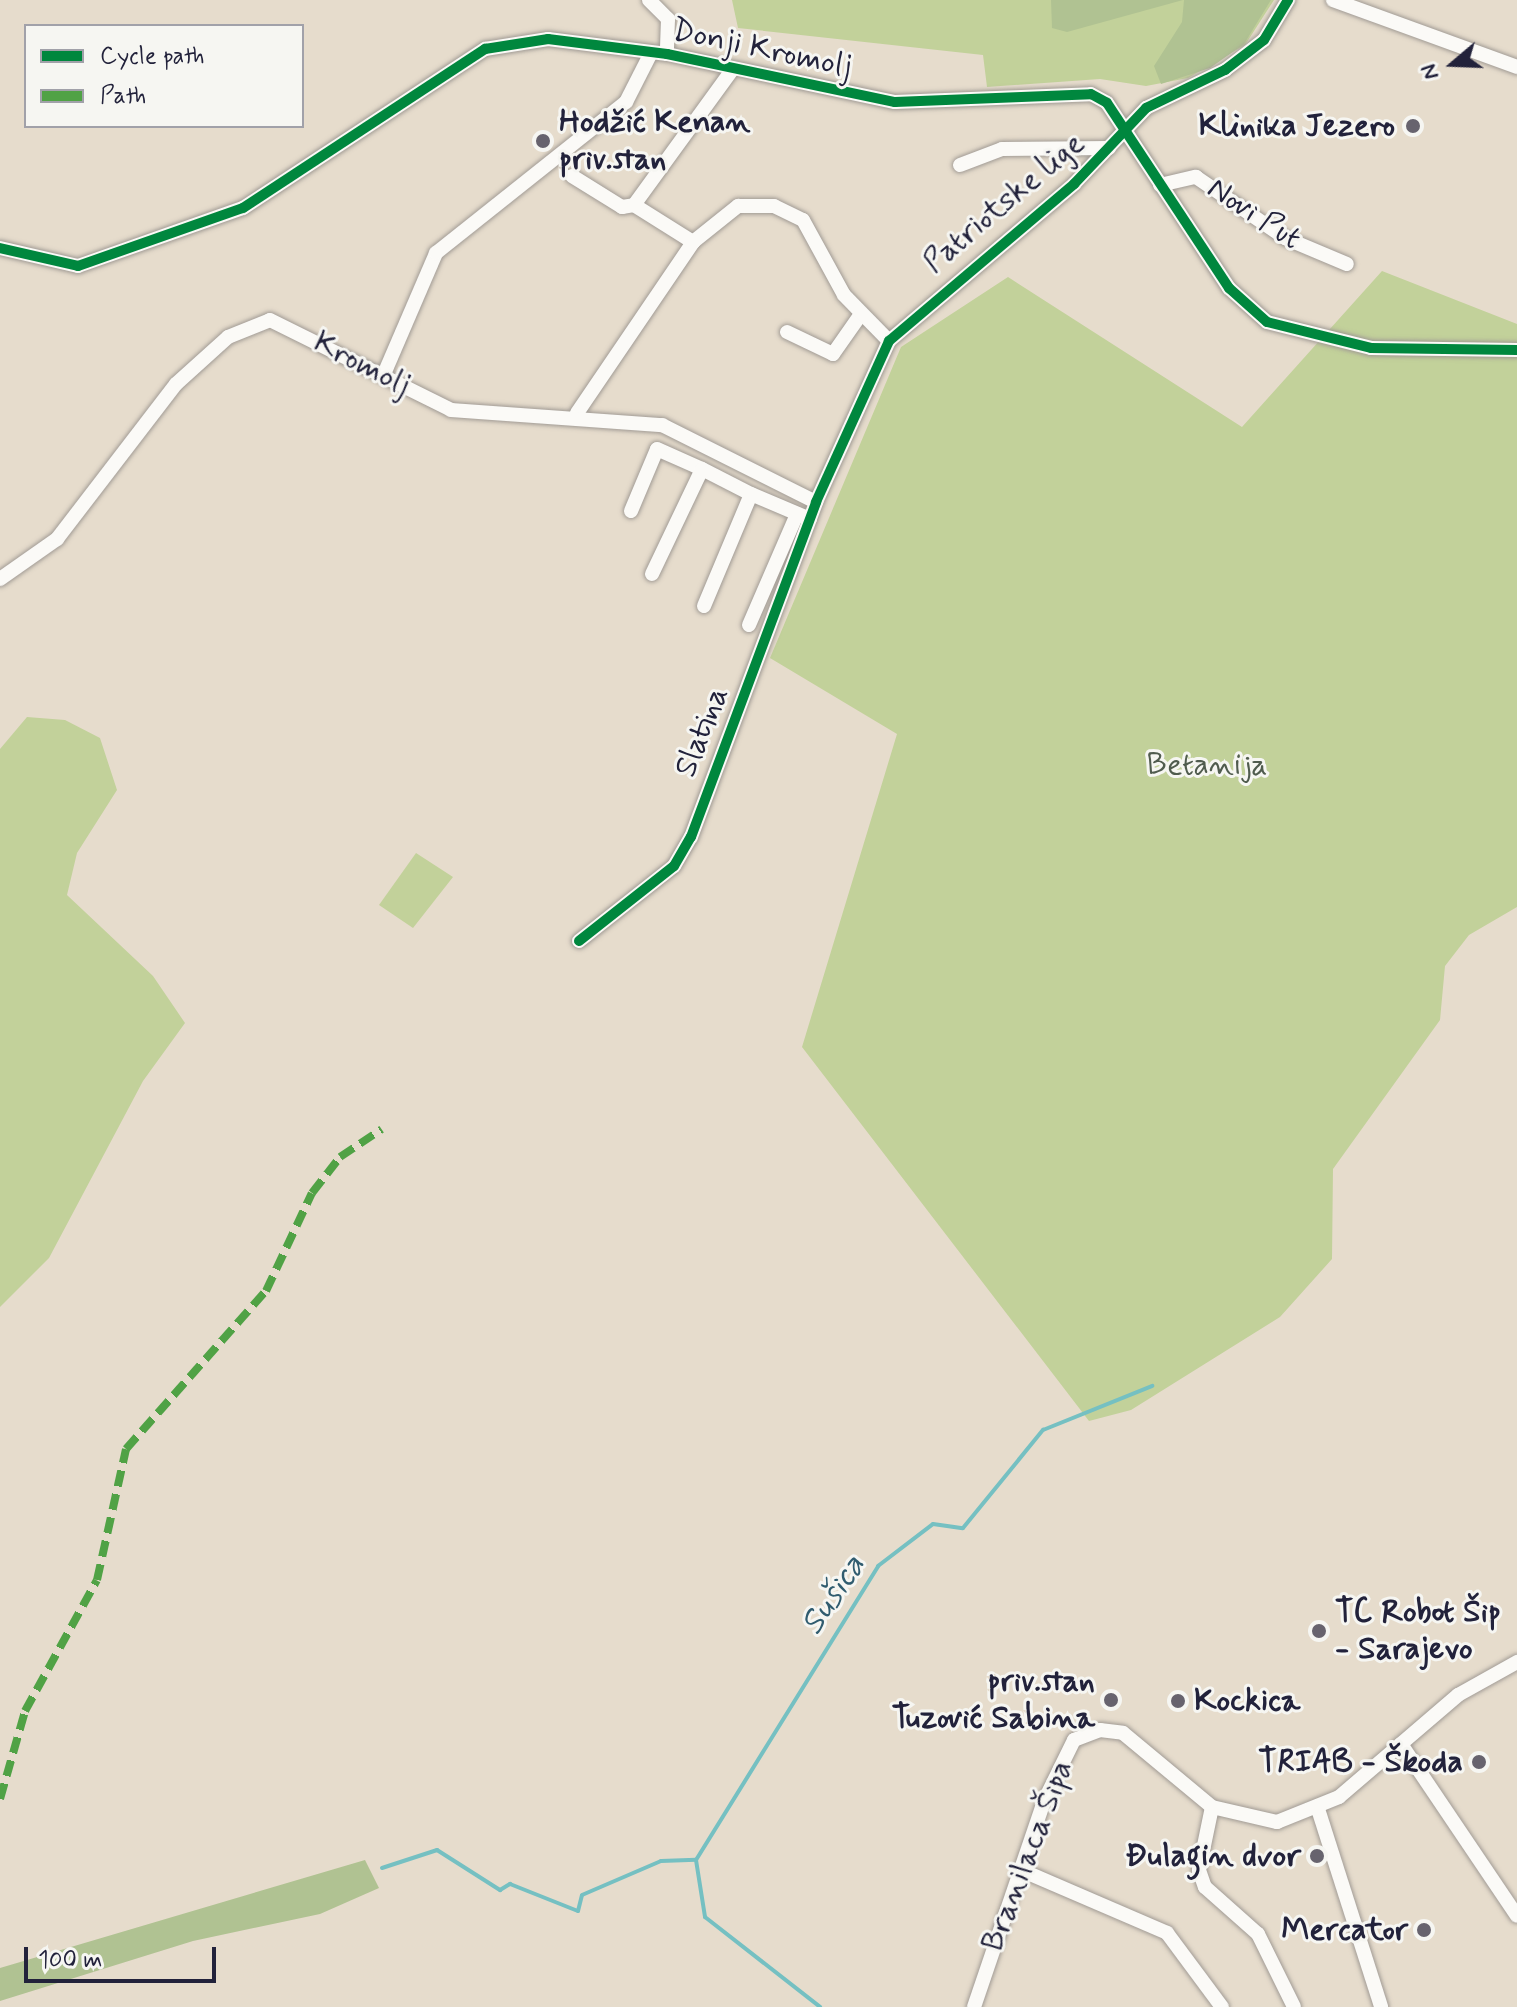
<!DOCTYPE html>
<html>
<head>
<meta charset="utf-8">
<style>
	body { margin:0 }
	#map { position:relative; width:1517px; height:2007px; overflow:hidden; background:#e6dccc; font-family:Mynerve,sans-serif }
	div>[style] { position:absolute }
	.green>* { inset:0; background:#c2d19a }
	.forest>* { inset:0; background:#b0c292 }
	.stream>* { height:4px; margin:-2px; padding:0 2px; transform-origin:2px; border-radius:2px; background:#75c0c2 }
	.roads { filter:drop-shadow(0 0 2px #a19b95) drop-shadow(0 0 2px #a19b95) }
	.street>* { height:14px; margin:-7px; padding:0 7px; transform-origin:7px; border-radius:7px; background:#fbfaf7 }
	.quiet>* { height:8px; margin-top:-4px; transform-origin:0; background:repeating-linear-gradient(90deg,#50a245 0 16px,transparent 0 24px) }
	.cycleway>* { height:10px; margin:-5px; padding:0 5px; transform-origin:5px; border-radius:5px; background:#00873e }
	.dots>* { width:22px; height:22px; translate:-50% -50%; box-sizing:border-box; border:4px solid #f6f6f2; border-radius:50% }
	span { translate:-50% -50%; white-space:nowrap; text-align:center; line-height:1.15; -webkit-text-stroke:6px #f6f6f2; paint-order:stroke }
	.street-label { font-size:32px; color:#22223b }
	.poi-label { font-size:32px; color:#22223b; font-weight:700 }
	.left { translate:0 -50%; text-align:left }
	.right { translate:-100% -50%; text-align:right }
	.park-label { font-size:32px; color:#505c4e }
	.water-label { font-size:34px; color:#305c6f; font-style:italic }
	.legend { position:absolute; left:24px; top:24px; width:280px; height:104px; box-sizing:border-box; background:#f6f6f2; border:2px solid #a1a1a9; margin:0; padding:10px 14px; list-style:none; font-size:24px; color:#22223b }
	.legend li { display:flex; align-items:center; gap:16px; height:40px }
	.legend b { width:40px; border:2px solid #a1a1a9 }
	.north { position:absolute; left:1413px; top:24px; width:80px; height:80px; -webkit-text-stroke:6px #f6f6f2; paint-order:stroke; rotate:251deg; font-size:22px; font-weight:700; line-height:32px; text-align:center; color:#22223b }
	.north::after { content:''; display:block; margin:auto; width:28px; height:36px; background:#22223b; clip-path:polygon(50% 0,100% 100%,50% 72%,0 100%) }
	.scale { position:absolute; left:24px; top:1947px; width:192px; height:36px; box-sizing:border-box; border:4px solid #22223b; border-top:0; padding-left:10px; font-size:24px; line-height:28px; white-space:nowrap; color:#22223b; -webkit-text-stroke:6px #f6f6f2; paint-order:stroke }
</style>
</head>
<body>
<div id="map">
	<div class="green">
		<i style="clip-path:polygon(732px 0,1274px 0,1245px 45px,1188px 78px,1146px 86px,1100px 79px,987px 87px,983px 55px,738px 28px)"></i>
		<i style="clip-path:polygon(1382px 271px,1517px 324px,1517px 907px,1469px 935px,1445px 966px,1440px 1020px,1333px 1169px,1332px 1259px,1280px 1317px,1131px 1410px,1089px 1421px,802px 1047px,897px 734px,770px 658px,901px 347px,1008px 277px,1242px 427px)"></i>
		<i style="clip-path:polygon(27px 717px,65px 720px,100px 738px,117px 790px,77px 853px,67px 895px,153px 976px,185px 1023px,143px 1081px,49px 1258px,0 1307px,0 749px)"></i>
		<i style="clip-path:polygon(416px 853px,453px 877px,413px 928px,379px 905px)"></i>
	</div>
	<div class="forest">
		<i style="clip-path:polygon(1051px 0,1183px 0,1067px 32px,1052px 28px)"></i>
		<i style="clip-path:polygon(1184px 0,1271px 0,1244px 44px,1210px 68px,1161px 84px,1154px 66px,1182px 22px)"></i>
		<i style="clip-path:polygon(365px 1860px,379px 1888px,320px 1914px,193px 1941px,0 2001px,0 1968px)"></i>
	</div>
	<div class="stream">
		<i style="left:696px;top:1860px;width:58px;rotate:81deg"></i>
		<i style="left:705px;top:1917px;width:146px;rotate:38deg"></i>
		<i style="left:382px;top:1868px;width:58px;rotate:-18.1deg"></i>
		<i style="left:437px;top:1850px;width:75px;rotate:32.4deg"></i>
		<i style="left:500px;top:1890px;width:12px;rotate:-31deg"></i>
		<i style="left:510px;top:1884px;width:73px;rotate:21.7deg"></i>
		<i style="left:578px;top:1911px;width:16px;rotate:-76deg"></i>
		<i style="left:582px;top:1895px;width:86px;rotate:-23.3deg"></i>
		<i style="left:661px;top:1861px;width:35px;rotate:-2deg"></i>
		<i style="left:696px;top:1860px;width:346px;rotate:-58.2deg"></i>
		<i style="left:878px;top:1566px;width:69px;rotate:-37.4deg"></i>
		<i style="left:933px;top:1524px;width:30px;rotate:8deg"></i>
		<i style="left:963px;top:1528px;width:127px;rotate:-50.8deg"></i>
		<i style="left:1043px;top:1430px;width:118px;rotate:-22deg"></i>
	</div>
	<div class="roads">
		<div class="street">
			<i style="left:649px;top:0;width:27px;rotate:45deg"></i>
			<i style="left:668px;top:19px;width:35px;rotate:92deg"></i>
			<i style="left:1333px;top:0;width:196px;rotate:20deg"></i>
			<i style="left:960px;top:165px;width:45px;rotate:-20.9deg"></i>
			<i style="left:1002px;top:149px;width:107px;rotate:-0.5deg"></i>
			<i style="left:572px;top:176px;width:59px;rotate:31.8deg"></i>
			<i style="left:622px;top:207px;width:12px;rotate:-9deg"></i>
			<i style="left:634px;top:205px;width:167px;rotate:-54deg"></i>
			<i style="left:1160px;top:185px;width:37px;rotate:-13deg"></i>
			<i style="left:1196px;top:177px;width:108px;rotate:34.4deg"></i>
			<i style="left:1285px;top:238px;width:67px;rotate:22.8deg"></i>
			<i style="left:634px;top:205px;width:70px;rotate:32.1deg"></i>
			<i style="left:0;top:248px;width:80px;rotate:13deg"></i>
			<i style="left:78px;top:266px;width:175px;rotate:-19.4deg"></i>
			<i style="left:243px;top:208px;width:290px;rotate:-33.3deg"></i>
			<i style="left:485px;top:49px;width:64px;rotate:-9deg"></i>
			<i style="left:548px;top:39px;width:120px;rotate:7.2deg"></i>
			<i style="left:667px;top:54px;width:233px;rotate:11.9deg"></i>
			<i style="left:895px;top:102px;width:196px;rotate:-2.3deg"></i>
			<i style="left:1091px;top:94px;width:18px;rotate:29deg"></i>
			<i style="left:1107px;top:103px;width:222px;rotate:56.6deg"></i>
			<i style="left:1229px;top:288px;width:51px;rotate:41.8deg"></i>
			<i style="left:1267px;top:322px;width:107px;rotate:14deg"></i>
			<i style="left:1371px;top:348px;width:146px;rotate:0.8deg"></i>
			<i style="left:787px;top:332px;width:51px;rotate:25.6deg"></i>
			<i style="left:833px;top:354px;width:49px;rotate:-55deg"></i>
			<i style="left:384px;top:374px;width:132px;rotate:-66.7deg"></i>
			<i style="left:436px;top:253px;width:243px;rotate:-38.5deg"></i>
			<i style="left:626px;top:102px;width:55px;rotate:-63deg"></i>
			<i style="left:577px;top:413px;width:207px;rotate:-55.8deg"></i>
			<i style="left:693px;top:242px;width:58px;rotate:-38.7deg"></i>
			<i style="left:738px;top:206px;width:36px"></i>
			<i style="left:774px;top:206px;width:32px;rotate:26deg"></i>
			<i style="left:803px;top:220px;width:85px;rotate:61.3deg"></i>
			<i style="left:844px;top:295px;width:64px;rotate:45.6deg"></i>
			<i style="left:631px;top:511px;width:67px;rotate:-67.2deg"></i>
			<i style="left:657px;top:449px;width:49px;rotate:24deg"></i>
			<i style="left:652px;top:574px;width:116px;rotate:-64.5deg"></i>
			<i style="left:702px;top:469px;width:55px;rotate:27deg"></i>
			<i style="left:0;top:579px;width:70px;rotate:-35.1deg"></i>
			<i style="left:57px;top:539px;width:195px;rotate:-52.5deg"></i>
			<i style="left:176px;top:384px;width:70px;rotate:-42.1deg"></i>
			<i style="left:228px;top:337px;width:45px;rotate:-22deg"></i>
			<i style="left:270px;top:320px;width:202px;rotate:26.4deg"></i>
			<i style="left:451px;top:410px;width:212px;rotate:4.1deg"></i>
			<i style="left:662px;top:425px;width:172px;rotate:26.6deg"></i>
			<i style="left:704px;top:606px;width:121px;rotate:-67.2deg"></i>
			<i style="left:751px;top:494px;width:64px;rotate:23deg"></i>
			<i style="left:749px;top:625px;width:121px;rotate:-66.6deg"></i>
			<i style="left:579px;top:941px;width:121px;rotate:-38.3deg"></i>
			<i style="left:674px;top:866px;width:34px;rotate:-60deg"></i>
			<i style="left:691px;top:837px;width:358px;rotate:-69.5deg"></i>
			<i style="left:816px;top:502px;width:177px;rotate:-65.6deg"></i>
			<i style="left:889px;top:341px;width:243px;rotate:-40.3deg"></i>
			<i style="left:1074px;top:184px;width:105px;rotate:-46.5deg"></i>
			<i style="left:1146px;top:108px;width:88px;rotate:-25.7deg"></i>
			<i style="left:1225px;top:70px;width:49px;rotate:-37.6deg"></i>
			<i style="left:1264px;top:40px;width:47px;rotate:-59deg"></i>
			<i style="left:1401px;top:1744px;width:207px;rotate:56deg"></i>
			<i style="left:1212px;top:1807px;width:64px;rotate:101.7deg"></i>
			<i style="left:1199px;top:1870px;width:18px;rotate:71deg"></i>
			<i style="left:1205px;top:1887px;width:71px;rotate:41.6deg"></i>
			<i style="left:1258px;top:1934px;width:81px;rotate:63.7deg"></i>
			<i style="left:1318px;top:1809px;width:208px;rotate:72.3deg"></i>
			<i style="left:1021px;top:1870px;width:159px;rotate:23.3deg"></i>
			<i style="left:1167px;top:1933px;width:92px;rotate:53.4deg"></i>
			<i style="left:974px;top:2007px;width:220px;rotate:-71.2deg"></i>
			<i style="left:1045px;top:1799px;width:66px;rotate:-63.8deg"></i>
			<i style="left:1074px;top:1740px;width:28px;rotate:-21deg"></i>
			<i style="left:1100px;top:1730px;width:23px;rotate:7deg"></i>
			<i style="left:1123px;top:1733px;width:116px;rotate:39.7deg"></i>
			<i style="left:1212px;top:1807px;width:67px;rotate:13deg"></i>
			<i style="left:1277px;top:1822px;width:67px;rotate:-22deg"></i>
			<i style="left:1339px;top:1797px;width:157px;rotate:-40.6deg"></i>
			<i style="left:1458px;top:1695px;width:68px;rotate:-29.2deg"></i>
		</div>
	</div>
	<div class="quiet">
		<i style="left:0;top:1799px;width:91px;rotate:-74.1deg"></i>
		<i style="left:25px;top:1711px;width:149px;rotate:-61.2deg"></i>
		<i style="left:97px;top:1580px;width:134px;rotate:-77.5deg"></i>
		<i style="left:126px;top:1449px;width:211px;rotate:-48.5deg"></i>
		<i style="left:266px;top:1291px;width:108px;rotate:-64.9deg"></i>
		<i style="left:312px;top:1193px;width:46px;rotate:-52.1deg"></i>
		<i style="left:340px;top:1157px;width:50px;rotate:-33.7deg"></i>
	</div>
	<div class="cycleway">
		<i style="left:0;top:248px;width:80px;rotate:13deg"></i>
		<i style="left:78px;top:266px;width:175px;rotate:-19.4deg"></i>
		<i style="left:243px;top:208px;width:290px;rotate:-33.3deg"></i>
		<i style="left:485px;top:49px;width:64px;rotate:-9deg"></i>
		<i style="left:548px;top:39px;width:120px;rotate:7.2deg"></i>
		<i style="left:667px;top:54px;width:233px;rotate:11.9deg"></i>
		<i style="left:895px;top:102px;width:196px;rotate:-2.3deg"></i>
		<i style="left:1091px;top:94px;width:18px;rotate:29deg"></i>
		<i style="left:1107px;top:103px;width:222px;rotate:56.6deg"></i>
		<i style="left:1229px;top:288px;width:51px;rotate:41.8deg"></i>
		<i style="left:1267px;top:322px;width:107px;rotate:14deg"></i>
		<i style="left:1371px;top:348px;width:146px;rotate:0.8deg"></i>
		<i style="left:579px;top:941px;width:121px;rotate:-38.3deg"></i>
		<i style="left:674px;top:866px;width:34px;rotate:-60deg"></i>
		<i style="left:691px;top:837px;width:358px;rotate:-69.5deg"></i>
		<i style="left:816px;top:502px;width:177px;rotate:-65.6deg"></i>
		<i style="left:889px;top:341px;width:243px;rotate:-40.3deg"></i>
		<i style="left:1074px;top:184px;width:105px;rotate:-46.5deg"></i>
		<i style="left:1146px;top:108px;width:88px;rotate:-25.7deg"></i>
		<i style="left:1225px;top:70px;width:49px;rotate:-37.6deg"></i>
		<i style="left:1264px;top:40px;width:47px;rotate:-59deg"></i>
	</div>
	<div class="dots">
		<i style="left:1413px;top:126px;background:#67636e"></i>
		<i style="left:543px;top:141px;background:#67636e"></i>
		<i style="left:1319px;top:1631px;background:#67636e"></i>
		<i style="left:1111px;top:1700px;background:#67636e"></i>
		<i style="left:1178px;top:1701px;background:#67636e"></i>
		<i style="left:1479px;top:1762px;background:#67636e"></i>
		<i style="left:1317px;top:1856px;background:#67636e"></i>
		<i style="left:1424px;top:1930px;background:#67636e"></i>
	</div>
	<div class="street-label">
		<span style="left:762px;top:49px;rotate:12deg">Donji Kromolj</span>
		<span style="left:1004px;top:203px;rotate:-40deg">Patriotske lige</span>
		<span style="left:1254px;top:214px;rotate:33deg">Novi Put</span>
		<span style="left:362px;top:364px;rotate:27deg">Kromolj</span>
		<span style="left:702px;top:732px;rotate:-68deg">Slatina</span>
		<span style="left:1028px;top:1856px;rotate:-69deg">Branilaca Šipa</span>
	</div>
	<div class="poi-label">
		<span class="left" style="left:559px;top:141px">Hodžić Kenan<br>priv.stan</span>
		<span class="right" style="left:1395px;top:126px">Klinika Jezero</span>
		<span class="left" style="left:1335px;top:1631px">TC Robot Šip<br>- Sarajevo</span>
		<span class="right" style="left:1095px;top:1700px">priv.stan<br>Tuzović Sabina</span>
		<span class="left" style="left:1194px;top:1701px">Kockica</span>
		<span class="right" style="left:1463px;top:1762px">TRIAB - Škoda</span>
		<span class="right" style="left:1301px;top:1856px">Đulagin dvor</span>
		<span class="right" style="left:1408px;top:1930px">Mercator</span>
	</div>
	<div class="park-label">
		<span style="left:1207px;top:765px">Betanija</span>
	</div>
	<div class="water-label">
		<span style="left:833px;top:1595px;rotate:-56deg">Sušica</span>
	</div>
	<ul class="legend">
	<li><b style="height:10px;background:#00873e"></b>Cycle path</li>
	<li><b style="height:10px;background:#50a245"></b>Path</li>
	</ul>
	<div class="north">N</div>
	<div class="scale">100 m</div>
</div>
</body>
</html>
